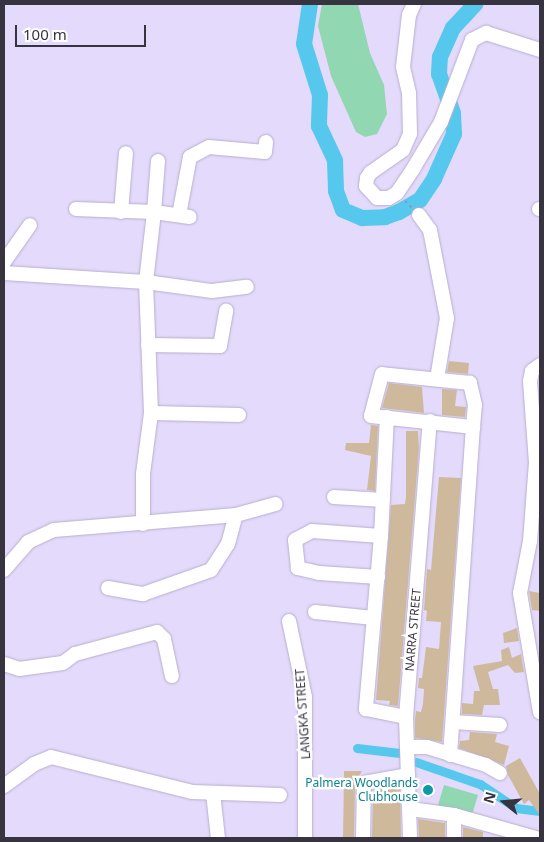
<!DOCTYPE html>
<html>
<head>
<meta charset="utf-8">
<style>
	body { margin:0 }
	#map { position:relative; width:544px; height:842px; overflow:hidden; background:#e4dafb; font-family:"Noto Sans",sans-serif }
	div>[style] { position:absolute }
	.green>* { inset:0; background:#91d7b2 }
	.canal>* { height:9px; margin:-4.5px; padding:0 4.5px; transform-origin:4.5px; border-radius:4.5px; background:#56c8ed }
	.river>* { height:16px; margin:-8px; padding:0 8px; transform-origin:8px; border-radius:8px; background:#56c8ed }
	.building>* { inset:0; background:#cfb99d }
	.path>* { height:2px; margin-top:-1px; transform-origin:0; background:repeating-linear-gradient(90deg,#968fa6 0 2.5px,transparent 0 6.5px) }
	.roads { filter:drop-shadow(0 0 1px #b8aece) drop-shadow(0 0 1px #b8aece) }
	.minor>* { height:14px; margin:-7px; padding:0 7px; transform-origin:7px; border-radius:7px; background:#fff }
	.dots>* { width:14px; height:14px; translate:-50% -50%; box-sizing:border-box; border:2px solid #fff; border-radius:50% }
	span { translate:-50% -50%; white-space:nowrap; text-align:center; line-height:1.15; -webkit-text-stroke:4.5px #fff; paint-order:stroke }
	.street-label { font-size:12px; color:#373440 }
	.culture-label { font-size:12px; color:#0d838f }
	.right { translate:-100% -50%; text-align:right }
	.frame { position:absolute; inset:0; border:5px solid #373440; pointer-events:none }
	.north { position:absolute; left:479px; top:777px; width:50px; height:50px; -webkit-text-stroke:4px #fff; paint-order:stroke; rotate:287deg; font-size:14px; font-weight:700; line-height:20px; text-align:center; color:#373440 }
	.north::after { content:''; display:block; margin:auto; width:18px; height:22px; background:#373440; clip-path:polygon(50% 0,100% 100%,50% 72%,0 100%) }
	.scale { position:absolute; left:15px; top:25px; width:131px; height:22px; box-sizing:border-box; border:2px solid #373440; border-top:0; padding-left:6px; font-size:15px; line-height:18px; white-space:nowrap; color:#373440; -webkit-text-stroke:4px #fff; paint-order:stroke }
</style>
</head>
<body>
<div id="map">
	<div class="green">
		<i style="clip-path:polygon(322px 4px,358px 4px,370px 53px,384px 85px,387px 114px,377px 134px,365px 137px,356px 132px,331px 76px,318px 26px)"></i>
		<i style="clip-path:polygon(444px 785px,478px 795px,472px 815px,438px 805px)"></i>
	</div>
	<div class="canal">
		<i style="left:357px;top:748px;width:43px;rotate:6.6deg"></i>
		<i style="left:416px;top:762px;width:68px;rotate:19deg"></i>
		<i style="left:480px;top:784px;width:43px;rotate:33.7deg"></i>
		<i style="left:516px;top:808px;width:24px;rotate:7deg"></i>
	</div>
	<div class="river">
		<i style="left:310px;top:4px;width:40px;rotate:98.5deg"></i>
		<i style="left:304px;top:44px;width:53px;rotate:72.6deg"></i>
		<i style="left:320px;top:95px;width:31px;rotate:92deg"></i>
		<i style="left:319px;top:126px;width:38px;rotate:65deg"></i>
		<i style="left:335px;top:161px;width:30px;rotate:88deg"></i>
		<i style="left:336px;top:191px;width:20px;rotate:70deg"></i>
		<i style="left:343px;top:210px;width:21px;rotate:23deg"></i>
		<i style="left:362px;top:218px;width:23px;rotate:-2deg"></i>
		<i style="left:385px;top:217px;width:15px;rotate:-20deg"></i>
		<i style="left:399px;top:212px;width:24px;rotate:-30deg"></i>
		<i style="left:420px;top:200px;width:25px;rotate:-56deg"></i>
		<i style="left:434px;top:179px;width:49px;rotate:-66deg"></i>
		<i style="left:454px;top:134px;width:21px;rotate:-93deg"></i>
		<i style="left:453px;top:113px;width:41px;rotate:-109.7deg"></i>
		<i style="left:439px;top:74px;width:17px;rotate:-87deg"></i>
		<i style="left:440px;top:57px;width:32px;rotate:-66deg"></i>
		<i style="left:453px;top:28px;width:33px;rotate:-47deg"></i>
	</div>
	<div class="building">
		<i style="clip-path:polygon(449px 361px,469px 363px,468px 374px,447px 372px)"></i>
		<i style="clip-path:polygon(389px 383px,422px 387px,424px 413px,382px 408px)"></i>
		<i style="clip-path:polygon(442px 389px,457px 390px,455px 406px,466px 407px,465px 417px,442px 415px)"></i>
		<i style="clip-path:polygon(371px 425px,378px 426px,375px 491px,367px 490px,371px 456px,345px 450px,346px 443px,369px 443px)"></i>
		<i style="clip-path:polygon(406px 431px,418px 431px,419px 448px,398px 706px,389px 705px,390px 701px,376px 700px,391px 505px,405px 504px,406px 497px)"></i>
		<i style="clip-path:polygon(439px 477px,461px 478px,442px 742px,415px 738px,415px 720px,416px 711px,421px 712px,423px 704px,424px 689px,418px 688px,419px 678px,422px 678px,426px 647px,439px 649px,441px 622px,426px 621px,427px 611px,424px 610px,427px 569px,431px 570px)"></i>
		<i style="clip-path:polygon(529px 591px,540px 593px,540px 611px,532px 610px)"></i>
		<i style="clip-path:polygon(517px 628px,519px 641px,504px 643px,503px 633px)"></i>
		<i style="clip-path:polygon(509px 647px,512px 658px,521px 654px,524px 672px,515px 673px,508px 665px,488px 672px,493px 689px,498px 689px,500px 705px,484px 705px,482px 715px,462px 714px,462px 703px,473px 704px,474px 691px,480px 691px,473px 666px,502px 661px,501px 650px)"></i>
		<i style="clip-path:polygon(470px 732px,497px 734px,495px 742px,509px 746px,504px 765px,459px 748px,460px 741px,469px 740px)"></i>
		<i style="clip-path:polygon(520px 758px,540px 794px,540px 815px,529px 800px,524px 804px,508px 775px,506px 766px)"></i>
		<i style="clip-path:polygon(344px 771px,362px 771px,355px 783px,354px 838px,343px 838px)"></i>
		<i style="clip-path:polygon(425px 783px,435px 786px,432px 797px,422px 794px)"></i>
		<i style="clip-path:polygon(393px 787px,400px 787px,401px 838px,372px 838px,373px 796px,375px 790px)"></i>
		<i style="clip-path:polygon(418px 819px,445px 823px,445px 838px,419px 838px)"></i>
		<i style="clip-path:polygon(463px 827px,483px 832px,483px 838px,463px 838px)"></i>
	</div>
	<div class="path">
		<i style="left:405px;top:201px;width:10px;rotate:45deg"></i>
	</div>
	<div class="roads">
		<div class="minor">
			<i style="left:414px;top:4px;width:12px;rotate:114deg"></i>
			<i style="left:409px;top:15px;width:52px;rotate:96.6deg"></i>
			<i style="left:403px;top:67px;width:27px;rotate:77deg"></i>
			<i style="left:409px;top:93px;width:41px;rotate:88.6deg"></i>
			<i style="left:410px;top:134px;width:17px;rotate:114deg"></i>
			<i style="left:403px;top:150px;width:39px;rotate:145deg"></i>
			<i style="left:371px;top:172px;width:7px;rotate:124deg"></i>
			<i style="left:367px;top:178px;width:8px;rotate:97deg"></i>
			<i style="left:366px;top:186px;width:16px;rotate:47deg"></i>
			<i style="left:377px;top:198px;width:12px"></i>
			<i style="left:389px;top:198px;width:9px;rotate:-32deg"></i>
			<i style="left:397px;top:193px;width:29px;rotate:-56deg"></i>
			<i style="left:413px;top:169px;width:55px;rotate:-59.2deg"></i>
			<i style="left:441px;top:122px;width:88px;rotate:-69.3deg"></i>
			<i style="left:472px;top:40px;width:16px;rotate:-27deg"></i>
			<i style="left:486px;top:33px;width:57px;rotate:17.5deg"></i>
			<i style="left:158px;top:161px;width:51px;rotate:94.5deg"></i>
			<i style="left:154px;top:212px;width:36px;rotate:8deg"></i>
			<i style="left:76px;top:209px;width:78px;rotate:2.2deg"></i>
			<i style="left:154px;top:212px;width:70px;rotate:96.5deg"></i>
			<i style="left:146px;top:282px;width:131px;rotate:87.8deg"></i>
			<i style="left:151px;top:413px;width:62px;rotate:97.5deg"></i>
			<i style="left:143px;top:474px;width:50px;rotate:90deg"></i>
			<i style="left:539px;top:209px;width:1px"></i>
			<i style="left:121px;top:212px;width:59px;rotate:-85.2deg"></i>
			<i style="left:179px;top:215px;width:59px;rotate:-79.3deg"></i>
			<i style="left:190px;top:157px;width:21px;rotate:-28deg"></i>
			<i style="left:209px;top:147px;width:56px;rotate:5.1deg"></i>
			<i style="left:265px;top:152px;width:10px;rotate:-84deg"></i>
			<i style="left:419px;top:215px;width:19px;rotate:54deg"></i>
			<i style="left:430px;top:230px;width:90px;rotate:79.1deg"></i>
			<i style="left:447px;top:318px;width:62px;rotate:99.3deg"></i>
			<i style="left:4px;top:262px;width:45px;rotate:-54.9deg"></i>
			<i style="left:4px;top:273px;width:142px;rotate:3.6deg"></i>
			<i style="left:146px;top:282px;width:67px;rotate:7.8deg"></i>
			<i style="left:212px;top:291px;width:35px;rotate:-7deg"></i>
			<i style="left:148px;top:345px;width:72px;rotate:0.8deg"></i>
			<i style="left:220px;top:346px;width:36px;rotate:-80deg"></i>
			<i style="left:540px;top:365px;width:10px;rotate:143deg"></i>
			<i style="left:532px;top:371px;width:10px;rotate:101deg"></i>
			<i style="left:530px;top:381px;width:81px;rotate:85.8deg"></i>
			<i style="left:536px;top:462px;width:79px;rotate:94.3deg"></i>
			<i style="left:530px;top:541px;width:53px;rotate:100.9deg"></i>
			<i style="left:520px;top:593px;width:121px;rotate:80.5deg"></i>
			<i style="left:151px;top:413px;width:88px;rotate:1.3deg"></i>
			<i style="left:387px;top:417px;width:119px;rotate:92.9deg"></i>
			<i style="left:381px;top:536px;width:174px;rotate:95deg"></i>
			<i style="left:366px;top:709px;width:41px;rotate:11.3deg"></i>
			<i style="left:334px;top:497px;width:49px;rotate:3.5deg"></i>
			<i style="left:4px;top:570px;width:37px;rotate:-49deg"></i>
			<i style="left:28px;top:542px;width:29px;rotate:-25deg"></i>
			<i style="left:54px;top:530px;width:183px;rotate:-4.7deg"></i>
			<i style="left:236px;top:515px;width:41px;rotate:-15.4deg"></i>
			<i style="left:378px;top:577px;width:59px;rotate:-176.1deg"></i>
			<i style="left:319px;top:573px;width:22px;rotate:-167deg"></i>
			<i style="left:298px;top:568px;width:28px;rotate:-96deg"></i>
			<i style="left:295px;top:540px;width:19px;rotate:-28deg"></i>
			<i style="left:312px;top:531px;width:69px;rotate:4.1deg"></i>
			<i style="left:108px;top:588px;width:36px;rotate:10deg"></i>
			<i style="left:143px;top:594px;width:72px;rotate:-19.4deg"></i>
			<i style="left:211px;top:570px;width:31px;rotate:-57deg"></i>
			<i style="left:228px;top:544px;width:30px;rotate:-75deg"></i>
			<i style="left:315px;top:612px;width:59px;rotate:5.8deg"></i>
			<i style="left:289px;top:621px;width:78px;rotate:78.1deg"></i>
			<i style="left:305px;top:697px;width:141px;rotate:90deg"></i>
			<i style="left:4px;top:664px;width:16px;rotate:18deg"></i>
			<i style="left:19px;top:669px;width:44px;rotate:-7.8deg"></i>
			<i style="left:63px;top:663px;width:15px;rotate:-37deg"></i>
			<i style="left:75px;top:654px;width:85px;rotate:-15deg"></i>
			<i style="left:157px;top:632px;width:10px;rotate:45deg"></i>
			<i style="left:164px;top:639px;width:38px;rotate:78deg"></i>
			<i style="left:453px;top:722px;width:47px;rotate:3.7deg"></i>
			<i style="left:407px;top:747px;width:20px"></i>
			<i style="left:427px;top:747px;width:62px;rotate:17deg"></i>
			<i style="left:486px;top:765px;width:16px;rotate:30deg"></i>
			<i style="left:450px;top:755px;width:329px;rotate:-86deg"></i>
			<i style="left:473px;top:427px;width:22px;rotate:-85deg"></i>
			<i style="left:475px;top:405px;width:23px;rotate:-103deg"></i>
			<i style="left:470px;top:383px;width:88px;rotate:-174.2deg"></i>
			<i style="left:382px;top:374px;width:43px;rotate:104.7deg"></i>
			<i style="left:371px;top:416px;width:103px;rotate:6.2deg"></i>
			<i style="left:4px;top:786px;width:37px;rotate:-36deg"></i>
			<i style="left:34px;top:764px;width:18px;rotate:-22deg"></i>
			<i style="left:51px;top:757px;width:145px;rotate:13.9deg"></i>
			<i style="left:192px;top:792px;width:88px;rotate:2deg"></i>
			<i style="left:213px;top:793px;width:45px;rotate:83.7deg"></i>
			<i style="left:411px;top:809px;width:43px;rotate:7.9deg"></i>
			<i style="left:454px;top:815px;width:85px;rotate:15.7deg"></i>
			<i style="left:454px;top:815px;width:23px;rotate:90deg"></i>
			<i style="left:363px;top:838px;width:55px;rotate:-89deg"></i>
			<i style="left:364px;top:783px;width:45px;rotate:-10.3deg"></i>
			<i style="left:410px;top:838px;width:121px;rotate:-91.9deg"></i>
			<i style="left:406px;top:717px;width:297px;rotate:-85.4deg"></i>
		</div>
	</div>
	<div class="dots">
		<i style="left:428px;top:790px;background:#0f9aa8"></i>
	</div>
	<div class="street-label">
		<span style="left:413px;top:630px;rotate:-85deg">NARRA STREET</span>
		<span style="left:303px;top:714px;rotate:-94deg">LANGKA STREET</span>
	</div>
	<div class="culture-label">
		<span class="right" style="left:418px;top:790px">Palmera Woodlands<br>Clubhouse</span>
	</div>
	<div class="frame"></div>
	<div class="north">N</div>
	<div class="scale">100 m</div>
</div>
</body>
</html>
